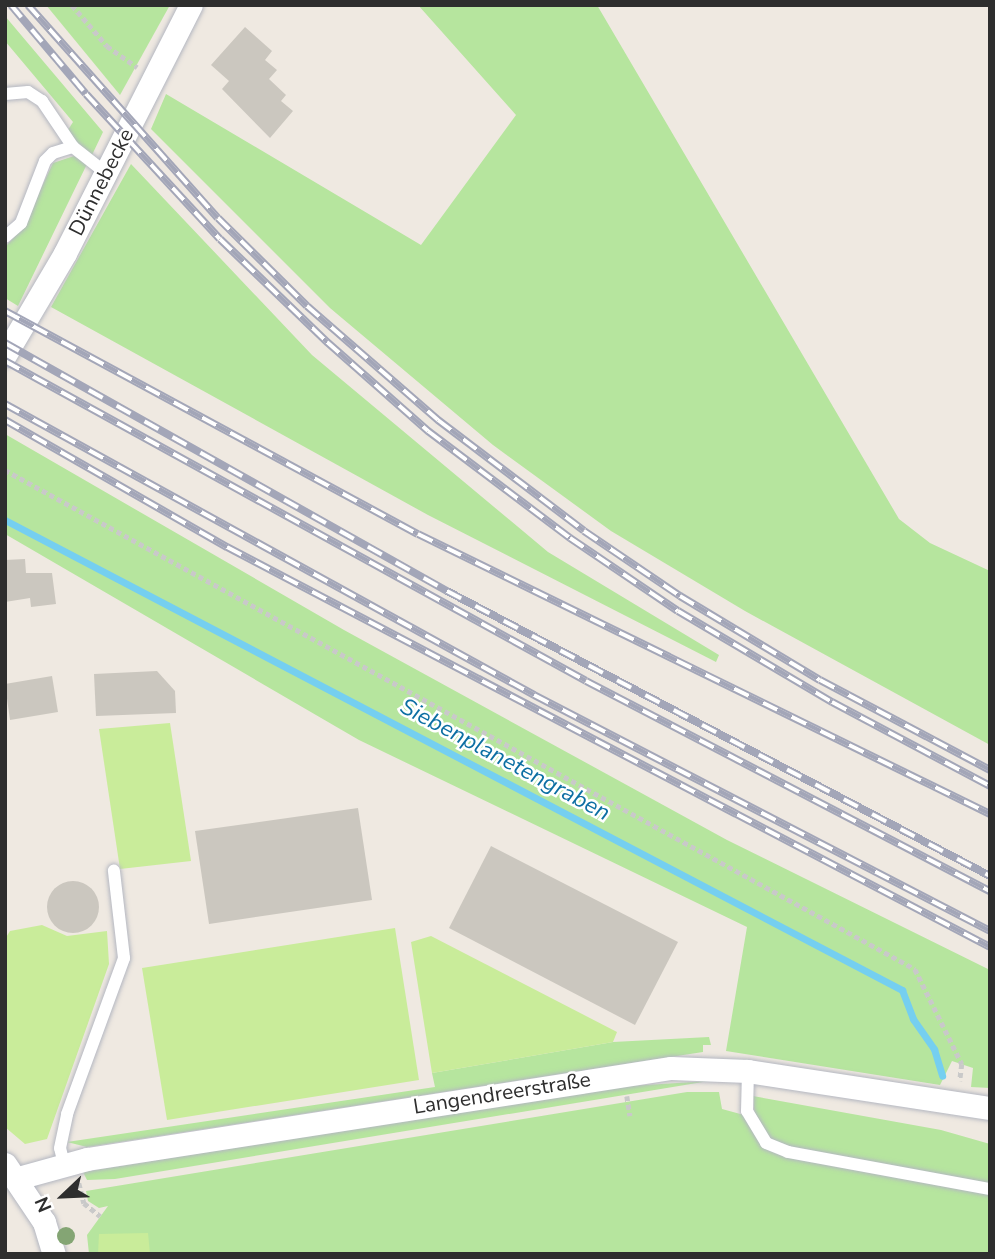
<!DOCTYPE html>
<html>
<head>
<meta charset="utf-8">
<style>
	body { margin:0 }
	#map { position:relative; width:995px; height:1259px; overflow:hidden; background:#efe9e1; font-family:"Nunito Sans",sans-serif }
	div>[style] { position:absolute }
	.green>* { inset:0; background:#b6e59e }
	.pitch>* { inset:0; background:#c9ec9a }
	.stream>* { height:7px; margin:-3.5px; padding:0 3.5px; transform-origin:3.5px; border-radius:3.5px; background:#75cff0 }
	.building>* { inset:0; background:#cbc7bf }
	.round { border-radius:50% }
	.path>* { height:4.5px; margin-top:-2.25px; transform-origin:0; background:repeating-linear-gradient(90deg,#c9c9c9 0 5px,transparent 0 8.5px) }
	.roads { filter:drop-shadow(0 0 2px #b4b7c1) drop-shadow(0 0 2px #b4b7c1) }
	.lane>* { height:12px; margin:-6px; padding:0 6px; transform-origin:6px; border-radius:6px; background:#fff }
	.street>* { height:23px; margin:-11.5px; padding:0 11.5px; transform-origin:11.5px; border-radius:11.5px; background:#fff }
	.rail>* { height:8px; margin-top:-4px; transform-origin:0; background:repeating-linear-gradient(90deg,#fff 0 16px,#a3a6b8 0 32px); box-sizing:border-box; border-block:2px solid #a3a6b8 }
	.trees>* { width:18px; height:18px; margin:-9px; border-radius:50%; background:#84a574 }
	span { translate:-50% -50%; white-space:nowrap; text-align:center; line-height:1.15; -webkit-text-stroke:5px #fff; paint-order:stroke }
	.street-label { font-size:21px; color:#2e2e2e }
	.water-label { font-size:23px; color:#0d6fa3; font-style:italic }
	.frame { position:absolute; inset:0; border:7px solid #2e2e2e; pointer-events:none }
	.north { position:absolute; left:28px; top:1161px; width:70px; height:70px; -webkit-text-stroke:5px #fff; paint-order:stroke; rotate:247deg; font-size:19px; font-weight:700; line-height:28px; text-align:center; color:#2e2e2e }
	.north::after { content:''; display:block; margin:auto; width:24px; height:32px; background:#2e2e2e; clip-path:polygon(50% 0,100% 100%,50% 72%,0 100%) }
</style>
</head>
<body>
<div id="map">
	<div class="green">
		<i style="clip-path:polygon(46px 5px,170px 5px,120px 95px)"></i>
		<i style="clip-path:polygon(418px 5px,597px 5px,899px 519px,930px 543px,990px 571px,990px 745px,745px 611px,611px 531px,493px 445px,330px 308px,151px 129px,166px 94px,421px 245px,516px 115px)"></i>
		<i style="clip-path:polygon(5px 16px,103px 132px,92px 155px,76px 144px,68px 130px,73px 122px,5px 41px)"></i>
		<i style="clip-path:polygon(74px 156px,87px 164px,18px 306px,5px 298px,5px 247px,22px 229px,53px 163px)"></i>
		<i style="clip-path:polygon(131px 164px,312px 355px,548px 552px,719px 655px,716px 662px,428px 515px,51px 307px)"></i>
		<i style="clip-path:polygon(5px 434px,344px 630px,727px 840px,990px 970px,990px 1088px,971px 1087px,973px 1068px,952px 1061px,940px 1085px,726px 1051px,747px 927px,359px 740px,5px 534px)"></i>
		<i style="clip-path:polygon(709px 1037px,711px 1045px,703px 1045px,703px 1052px,87px 1147px,67px 1142px,435px 1087px,432px 1073px,613px 1042px)"></i>
		<i style="clip-path:polygon(709px 1081px,115px 1179px,87px 1180px,83px 1172px,614px 1087px)"></i>
		<i style="clip-path:polygon(687px 1092px,719px 1092px,722px 1109px,755px 1118px,753px 1096px,941px 1130px,990px 1144px,990px 1254px,89px 1254px,87px 1235px,108px 1206px,99px 1208px,88px 1201px,86px 1191px)"></i>
	</div>
	<div class="pitch">
		<i style="clip-path:polygon(170px 723px,191px 861px,120px 869px,99px 729px)"></i>
		<i style="clip-path:polygon(42px 925px,67px 936px,107px 931px,109px 964px,47px 1139px,25px 1144px,5px 1127px,5px 939px,10px 931px)"></i>
		<i style="clip-path:polygon(395px 928px,419px 1080px,167px 1120px,142px 968px)"></i>
		<i style="clip-path:polygon(431px 936px,617px 1032px,613px 1042px,432px 1073px,411px 942px)"></i>
		<i style="clip-path:polygon(148px 1233px,150px 1254px,98px 1254px,99px 1234px)"></i>
	</div>
	<div class="stream">
		<i style="left:5px;top:520px;width:1013px;rotate:27.65deg"></i>
		<i style="left:902px;top:990px;width:31px;rotate:69deg"></i>
		<i style="left:913px;top:1019px;width:37px;rotate:55deg"></i>
		<i style="left:934px;top:1049px;width:28px;rotate:73deg"></i>
	</div>
	<div class="building">
		<i style="clip-path:polygon(245px 27px,272px 51px,265px 60px,277px 70px,269px 79px,286px 95px,281px 101px,293px 111px,270px 138px,222px 89px,229px 81px,211px 65px)"></i>
		<i style="clip-path:polygon(25px 559px,26px 573px,52px 573px,56px 604px,31px 607px,30px 598px,5px 602px,5px 560px)"></i>
		<i style="clip-path:polygon(157px 671px,175px 691px,176px 713px,96px 716px,94px 674px)"></i>
		<i style="clip-path:polygon(52px 676px,58px 712px,10px 720px,5px 684px)"></i>
		<i style="clip-path:polygon(358px 808px,372px 900px,209px 924px,195px 831px)"></i>
		<i style="clip-path:polygon(491px 846px,678px 942px,635px 1025px,449px 928px)"></i>
		<i class="round" style="left:47px;top:881px;width:52px;height:52px"></i>
	</div>
	<div class="path">
		<i style="left:72px;top:5px;width:54px;rotate:49.5deg"></i>
		<i style="left:107px;top:46px;width:37px;rotate:35deg"></i>
		<i style="left:5px;top:470px;width:1038px;rotate:28.74deg"></i>
		<i style="left:915px;top:969px;width:106px;rotate:63.7deg"></i>
		<i style="left:962px;top:1064px;width:17px;rotate:97deg"></i>
		<i style="left:627px;top:1096px;width:20px;rotate:81deg"></i>
		<i style="left:79px;top:1183px;width:21px;rotate:76deg"></i>
		<i style="left:84px;top:1203px;width:21px;rotate:39deg"></i>
	</div>
	<div class="roads">
		<div class="lane">
			<i style="left:5px;top:94px;width:23px;rotate:-5deg"></i>
			<i style="left:28px;top:92px;width:17px;rotate:33deg"></i>
			<i style="left:42px;top:101px;width:55px;rotate:56deg"></i>
			<i style="left:5px;top:237px;width:21px;rotate:-41deg"></i>
			<i style="left:21px;top:223px;width:66px;rotate:-68.8deg"></i>
			<i style="left:45px;top:161px;width:11px;rotate:-45deg"></i>
			<i style="left:53px;top:153px;width:21px;rotate:-17deg"></i>
			<i style="left:73px;top:147px;width:42px;rotate:38.2deg"></i>
			<i style="left:748px;top:1071px;width:40px;rotate:91.4deg"></i>
			<i style="left:747px;top:1111px;width:37px;rotate:59deg"></i>
			<i style="left:766px;top:1143px;width:24px;rotate:22deg"></i>
			<i style="left:788px;top:1152px;width:205px;rotate:10.4deg"></i>
			<i style="left:64px;top:1164px;width:16px;rotate:-104deg"></i>
			<i style="left:60px;top:1148px;width:35px;rotate:-78deg"></i>
			<i style="left:67px;top:1114px;width:166px;rotate:-69.9deg"></i>
			<i style="left:124px;top:958px;width:88px;rotate:-96.6deg"></i>
		</div>
		<div class="street">
			<i style="left:5px;top:355px;width:118px;rotate:-59.5deg"></i>
			<i style="left:65px;top:253px;width:278px;rotate:-63.1deg"></i>
			<i style="left:5px;top:1164px;width:70px;rotate:56.1deg"></i>
			<i style="left:44px;top:1222px;width:34px;rotate:73deg"></i>
			<i style="left:18px;top:1178px;width:72px;rotate:-15.4deg"></i>
			<i style="left:87px;top:1159px;width:591px;rotate:-8.86deg"></i>
			<i style="left:671px;top:1068px;width:77px;rotate:2.2deg"></i>
			<i style="left:748px;top:1071px;width:245px;rotate:8.7deg"></i>
		</div>
	</div>
	<div class="rail">
		<i style="left:11px;top:5px;width:116px;rotate:49.9deg"></i>
		<i style="left:86px;top:94px;width:197px;rotate:47.3deg"></i>
		<i style="left:220px;top:239px;width:149px;rotate:43.9deg"></i>
		<i style="left:327px;top:342px;width:135px;rotate:41.4deg"></i>
		<i style="left:428px;top:431px;width:178px;rotate:37deg"></i>
		<i style="left:570px;top:538px;width:130px;rotate:34.1deg"></i>
		<i style="left:678px;top:611px;width:179px;rotate:30.6deg"></i>
		<i style="left:832px;top:702px;width:179px;rotate:28deg"></i>
		<i style="left:28px;top:5px;width:285px;rotate:48.3deg"></i>
		<i style="left:218px;top:218px;width:125px;rotate:44.7deg"></i>
		<i style="left:307px;top:306px;width:174px;rotate:41deg"></i>
		<i style="left:438px;top:420px;width:183px;rotate:37.2deg"></i>
		<i style="left:584px;top:531px;width:116px;rotate:34.1deg"></i>
		<i style="left:680px;top:596px;width:163px;rotate:31deg"></i>
		<i style="left:820px;top:680px;width:192px;rotate:27.9deg"></i>
		<i style="left:5px;top:311px;width:469px;rotate:28.4deg"></i>
		<i style="left:418px;top:534px;width:637px;rotate:26.08deg"></i>
		<i style="left:5px;top:343px;width:507px;rotate:29.3deg"></i>
		<i style="left:447px;top:591px;width:613px;rotate:27.69deg"></i>
		<i style="left:5px;top:361px;width:663px;rotate:28.84deg"></i>
		<i style="left:586px;top:681px;width:455px;rotate:27.5deg"></i>
		<i style="left:5px;top:404px;width:604px;rotate:28.81deg"></i>
		<i style="left:534px;top:695px;width:513px;rotate:27.36deg"></i>
		<i style="left:5px;top:420px;width:256px;rotate:29.8deg"></i>
		<i style="left:227px;top:547px;width:861px;rotate:27.67deg"></i>
	</div>
	<div class="trees">
		<i style="left:66px;top:1236px"></i>
	</div>
	<div class="street-label">
		<span style="left:101px;top:182px;rotate:-63deg">Dünnebecke</span>
		<span style="left:502px;top:1093px;rotate:-9deg">Langendreerstraße</span>
	</div>
	<div class="water-label">
		<span style="left:505px;top:760px;rotate:28deg">Siebenplanetengraben</span>
	</div>
	<div class="frame"></div>
	<div class="north">N</div>
</div>
</body>
</html>
